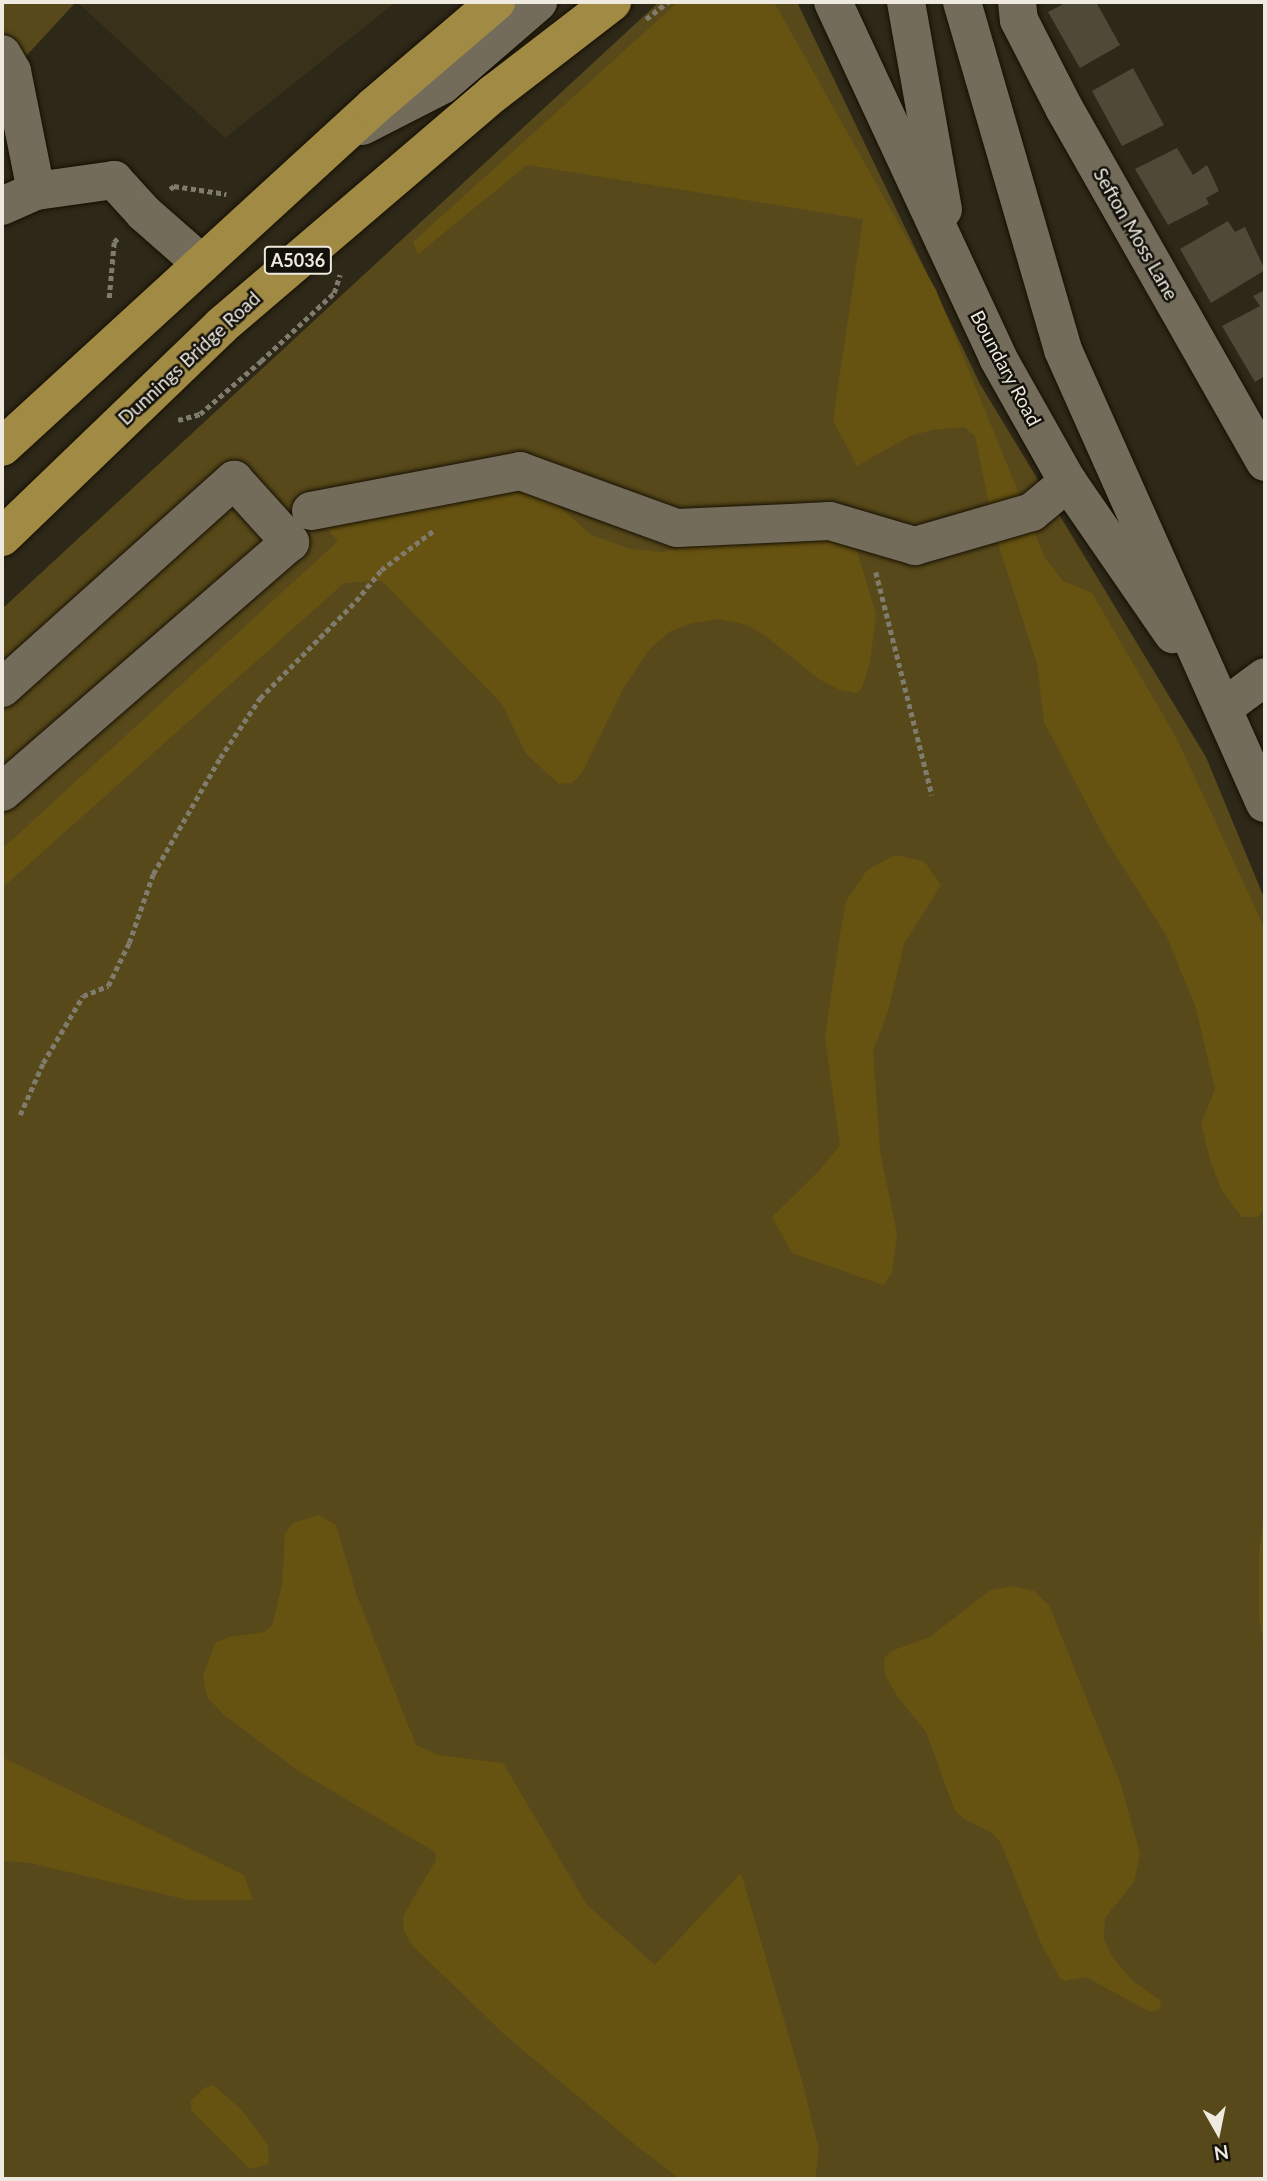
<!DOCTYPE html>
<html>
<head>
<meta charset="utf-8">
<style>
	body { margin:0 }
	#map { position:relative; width:1267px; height:2181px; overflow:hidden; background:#2d2817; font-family:Lato,sans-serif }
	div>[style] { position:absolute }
	.built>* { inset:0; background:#39311a }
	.green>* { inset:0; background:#58491a }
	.forest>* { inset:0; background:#665211 }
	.building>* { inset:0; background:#4f4937 }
	.path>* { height:4.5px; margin-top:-2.25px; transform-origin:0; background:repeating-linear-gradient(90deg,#7f7b6d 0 5px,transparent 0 8.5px) }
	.roads { filter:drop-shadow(0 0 2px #161003) drop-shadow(0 0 2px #161003) }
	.minor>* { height:38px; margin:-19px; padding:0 19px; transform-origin:19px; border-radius:19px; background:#736c5a }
	.highway>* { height:38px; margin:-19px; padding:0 19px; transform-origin:19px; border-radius:19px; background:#a18a44 }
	span { translate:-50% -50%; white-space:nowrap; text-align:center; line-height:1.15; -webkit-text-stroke:5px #13110a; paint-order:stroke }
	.shield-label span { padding:2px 5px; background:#13110a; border:2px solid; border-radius:5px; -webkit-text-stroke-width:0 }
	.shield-label { font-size:18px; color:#eeeae0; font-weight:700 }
	.street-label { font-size:19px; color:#eeeae0 }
	.frame { position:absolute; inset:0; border:4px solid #eeeae0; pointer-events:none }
	.north { position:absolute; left:1183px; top:2097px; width:70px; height:70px; -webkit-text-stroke:5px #13110a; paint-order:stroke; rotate:171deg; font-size:19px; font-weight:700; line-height:28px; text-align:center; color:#eeeae0 }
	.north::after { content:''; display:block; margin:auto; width:24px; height:32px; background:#eeeae0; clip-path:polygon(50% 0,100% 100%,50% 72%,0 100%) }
</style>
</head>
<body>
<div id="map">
	<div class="built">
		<i style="clip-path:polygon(77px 2px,396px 2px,225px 138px)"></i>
	</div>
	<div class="green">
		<i style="clip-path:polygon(2px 2px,76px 2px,2px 82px)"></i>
		<i style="clip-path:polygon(659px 2px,797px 2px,980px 384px,1206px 757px,1265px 900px,1265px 2179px,2px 2179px,2px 609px)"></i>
	</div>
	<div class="forest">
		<i style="clip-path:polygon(678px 2px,774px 2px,936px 290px,1045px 558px,1063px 581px,1092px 593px,1177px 739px,1265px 929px,1265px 1208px,1258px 1217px,1242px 1217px,1221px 1189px,1210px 1160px,1201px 1124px,1215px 1089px,1196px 1008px,1166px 935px,1104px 837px,1044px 722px,1037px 664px,995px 534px,975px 436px,964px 427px,932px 430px,910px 436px,857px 466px,833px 420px,863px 219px,527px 165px,418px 254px,413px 242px)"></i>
		<i style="clip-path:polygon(475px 482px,537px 492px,553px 501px,590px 534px,630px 549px,663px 552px,747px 527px,850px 528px,876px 614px,870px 663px,861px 690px,856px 693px,840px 690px,819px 679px,767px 637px,747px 625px,718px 619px,689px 624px,669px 632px,648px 651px,623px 689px,582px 773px,572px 783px,559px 784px,526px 754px,502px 704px,382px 581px,344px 583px,2px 888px,2px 849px,338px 541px,318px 519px)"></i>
		<i style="clip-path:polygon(895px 855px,924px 861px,941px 885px,904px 944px,888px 1012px,873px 1051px,880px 1151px,897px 1234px,892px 1273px,883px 1285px,792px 1253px,772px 1217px,819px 1171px,840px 1145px,825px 1037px,840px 934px,846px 901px,867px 870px)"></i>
		<i style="clip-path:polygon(1265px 1500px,1265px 1655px,1259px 1617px,1259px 1555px)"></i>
		<i style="clip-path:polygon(318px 1515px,336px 1525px,357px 1596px,416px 1745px,438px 1755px,503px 1763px,587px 1905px,655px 1965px,741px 1873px,804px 2088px,819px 2150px,815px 2179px,680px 2179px,638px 2147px,505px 2035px,412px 1945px,404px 1931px,403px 1916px,436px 1860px,435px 1852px,297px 1770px,224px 1715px,207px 1697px,203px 1676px,215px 1643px,229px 1637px,264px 1632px,272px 1626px,282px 1585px,285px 1534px,293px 1523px)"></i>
		<i style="clip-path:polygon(1013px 1586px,1034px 1591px,1049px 1605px,1121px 1785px,1140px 1854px,1134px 1882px,1105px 1918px,1104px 1939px,1113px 1958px,1133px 1981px,1161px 2001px,1160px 2009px,1150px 2012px,1086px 1977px,1065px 1981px,1060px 1978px,1042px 1946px,1001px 1843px,992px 1833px,964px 1819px,954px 1809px,926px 1732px,897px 1696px,885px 1674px,884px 1659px,891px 1651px,930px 1637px,990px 1590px)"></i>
		<i style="clip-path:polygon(2px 1757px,244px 1875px,253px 1900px,188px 1900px,30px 1863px,2px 1861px)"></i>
		<i style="clip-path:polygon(213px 2085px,242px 2110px,268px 2145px,269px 2164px,250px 2169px,191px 2110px,191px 2101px,204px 2088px)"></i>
	</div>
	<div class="building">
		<i style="clip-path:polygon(1067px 2px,1096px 2px,1120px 45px,1080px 68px,1048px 12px)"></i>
		<i style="clip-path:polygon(1133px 68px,1164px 125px,1122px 146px,1092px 91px)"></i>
		<i style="clip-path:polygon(1177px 148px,1193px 175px,1207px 165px,1219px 191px,1206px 198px,1209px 204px,1168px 225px,1135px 169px)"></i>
		<i style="clip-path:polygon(1228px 221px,1235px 232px,1245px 227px,1265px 270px,1211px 303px,1180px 249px)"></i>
		<i style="clip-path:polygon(1265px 290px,1265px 376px,1255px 382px,1222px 326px,1260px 306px,1253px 296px)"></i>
	</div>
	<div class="path">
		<i style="left:646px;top:19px;width:28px;rotate:-38deg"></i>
		<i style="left:170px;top:189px;width:5px;rotate:-37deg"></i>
		<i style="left:174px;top:186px;width:53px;rotate:8.7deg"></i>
		<i style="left:109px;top:298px;width:56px;rotate:-84.9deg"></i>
		<i style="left:114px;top:242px;width:6px;rotate:-45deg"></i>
		<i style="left:178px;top:420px;width:23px;rotate:-15deg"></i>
		<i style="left:200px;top:414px;width:81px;rotate:-41deg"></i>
		<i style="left:261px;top:361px;width:100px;rotate:-43deg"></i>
		<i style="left:334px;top:293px;width:19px;rotate:-72deg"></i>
		<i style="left:876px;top:572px;width:230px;rotate:75.9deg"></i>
		<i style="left:20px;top:1115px;width:57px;rotate:-66.1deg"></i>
		<i style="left:43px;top:1063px;width:78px;rotate:-59.2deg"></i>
		<i style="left:83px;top:996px;width:27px;rotate:-22deg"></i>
		<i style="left:108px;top:986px;width:48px;rotate:-64deg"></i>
		<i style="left:129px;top:943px;width:73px;rotate:-70.8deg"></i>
		<i style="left:153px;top:874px;width:134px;rotate:-60deg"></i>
		<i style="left:220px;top:758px;width:72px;rotate:-56.3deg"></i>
		<i style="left:260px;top:698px;width:136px;rotate:-45.3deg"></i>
		<i style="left:356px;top:601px;width:40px;rotate:-51deg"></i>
		<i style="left:381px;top:570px;width:65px;rotate:-36.9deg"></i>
	</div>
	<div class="roads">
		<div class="minor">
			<i style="left:833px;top:2px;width:392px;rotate:65.1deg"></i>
			<i style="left:998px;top:358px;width:142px;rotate:60.6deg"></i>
			<i style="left:1068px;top:482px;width:185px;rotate:55.4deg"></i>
			<i style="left:906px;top:2px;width:211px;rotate:79.9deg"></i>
			<i style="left:962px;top:2px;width:362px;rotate:73.8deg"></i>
			<i style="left:1063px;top:350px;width:496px;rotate:66deg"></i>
			<i style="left:1017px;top:2px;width:18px;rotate:84deg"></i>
			<i style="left:1019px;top:20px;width:99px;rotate:62.9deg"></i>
			<i style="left:1064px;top:108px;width:407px;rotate:60.4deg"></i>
			<i style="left:2px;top:54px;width:20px;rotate:60deg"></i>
			<i style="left:12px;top:71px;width:122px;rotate:78.7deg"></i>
			<i style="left:362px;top:126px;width:90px;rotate:-27.1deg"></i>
			<i style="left:442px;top:85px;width:127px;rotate:-40.8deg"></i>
			<i style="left:2px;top:206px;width:37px;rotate:-24deg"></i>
			<i style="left:36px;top:191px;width:79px;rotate:-8deg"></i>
			<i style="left:114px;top:180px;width:45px;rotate:47.7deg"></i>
			<i style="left:144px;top:213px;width:77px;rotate:41.3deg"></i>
			<i style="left:311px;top:511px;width:213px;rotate:-10.8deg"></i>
			<i style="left:520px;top:471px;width:167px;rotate:20deg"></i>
			<i style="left:677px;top:528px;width:153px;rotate:-2.6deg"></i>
			<i style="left:830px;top:521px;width:89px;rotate:16.4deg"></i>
			<i style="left:915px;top:546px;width:122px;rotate:-16.2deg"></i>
			<i style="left:1032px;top:512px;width:47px;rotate:-39.8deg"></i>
			<i style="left:2px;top:688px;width:312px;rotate:-41.9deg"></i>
			<i style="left:234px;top:480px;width:84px;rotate:47.9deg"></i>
			<i style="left:290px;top:542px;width:381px;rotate:139deg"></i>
			<i style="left:1223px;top:708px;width:52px;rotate:-36.4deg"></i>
		</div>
		<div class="highway">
			<i style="left:2px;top:447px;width:503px;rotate:-42.5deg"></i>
			<i style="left:373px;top:107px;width:162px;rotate:-40.5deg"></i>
			<i style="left:2px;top:537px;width:304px;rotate:-43.9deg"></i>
			<i style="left:221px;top:326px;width:359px;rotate:-40.5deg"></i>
			<i style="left:494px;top:93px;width:149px;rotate:-37.6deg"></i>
		</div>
	</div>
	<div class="shield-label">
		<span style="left:298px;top:260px">A5036</span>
	</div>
	<div class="street-label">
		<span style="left:1136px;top:234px;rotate:60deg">Sefton Moss Lane</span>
		<span style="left:189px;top:358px;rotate:-43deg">Dunnings Bridge Road</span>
		<span style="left:1006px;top:368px;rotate:62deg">Boundary Road</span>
	</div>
	<div class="frame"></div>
	<div class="north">N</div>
</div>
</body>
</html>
